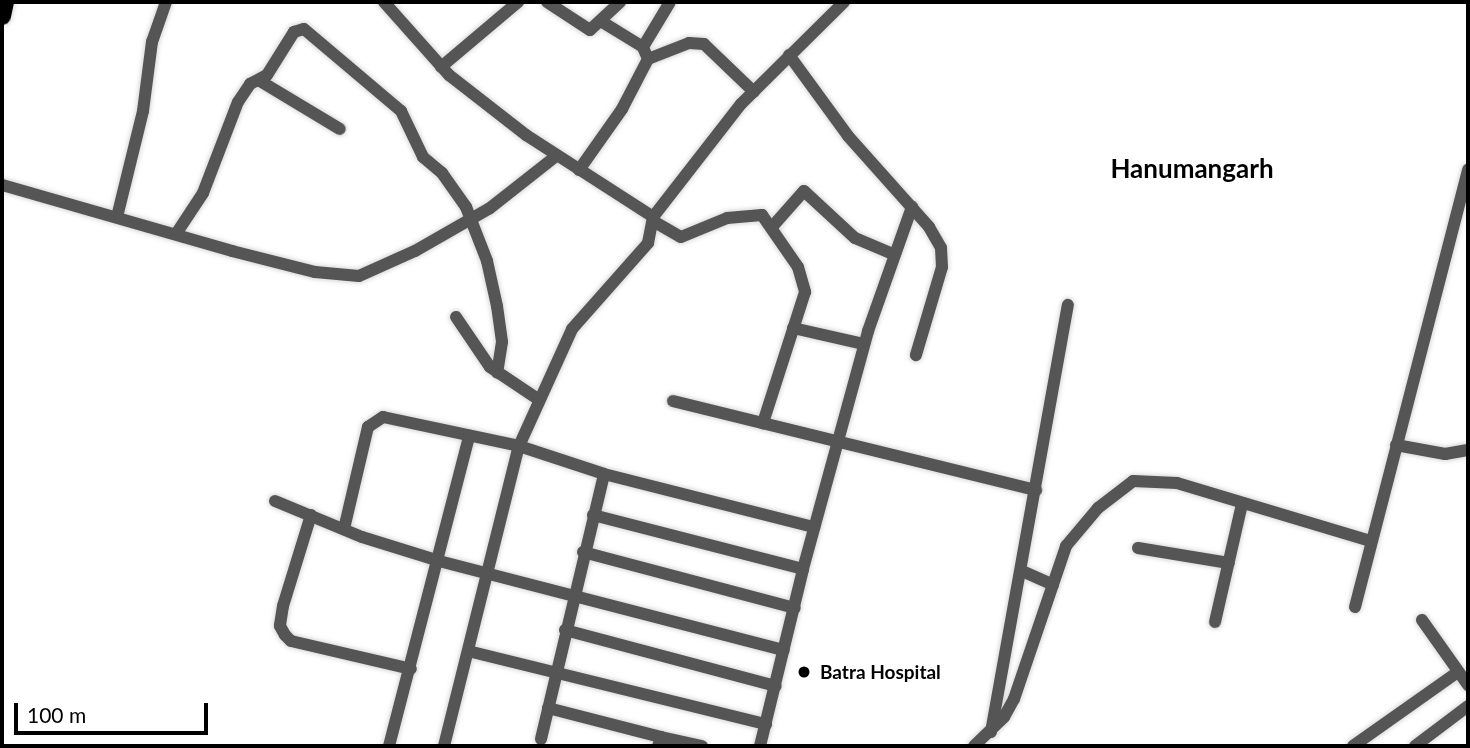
<!DOCTYPE html>
<html>
<head>
<meta charset="utf-8">
<style>
	body { margin:0 }
	#map { position:relative; width:1470px; height:748px; overflow:hidden; background:#fff; font-family:Lato,sans-serif }
	div>[style] { position:absolute }
	.roads { filter:drop-shadow(0 0 2px #dbdbdb) drop-shadow(0 0 2px #dbdbdb) }
	.street>* { height:12px; margin:-6px; padding:0 6px; transform-origin:6px; border-radius:6px; background:#555 }
	.primary>* { height:18px; margin:-9px; padding:0 9px; transform-origin:9px; border-radius:9px; background:#000 }
	.dots>* { width:19px; height:19px; translate:-50% -50%; box-sizing:border-box; border:4px solid #fff; border-radius:50% }
	span { translate:-50% -50%; white-space:nowrap; text-align:center; line-height:1.15; -webkit-text-stroke:5px #fff; paint-order:stroke }
	.poi-label { font-size:19px; color:#000; font-weight:700 }
	.left { translate:0 -50%; text-align:left }
	.district-label { font-size:26px; color:#000; font-weight:700 }
	.frame { position:absolute; inset:0; border:4px solid #000; pointer-events:none }
	.scale { position:absolute; left:14px; top:703px; width:194px; height:32px; box-sizing:border-box; border:4px solid #000; border-top:0; padding-left:9px; font-size:21px; line-height:24px; white-space:nowrap; color:#000; -webkit-text-stroke:5px #fff; paint-order:stroke }
</style>
</head>
<body>
<div id="map">
	<div class="roads">
		<div class="street">
			<i style="left:384px;top:2px;width:98px;rotate:48.3deg"></i>
			<i style="left:449px;top:75px;width:98px;rotate:37.9deg"></i>
			<i style="left:526px;top:135px;width:151px;rotate:32.8deg"></i>
			<i style="left:653px;top:217px;width:143px;rotate:-52.1deg"></i>
			<i style="left:741px;top:104px;width:145px;rotate:-44.7deg"></i>
			<i style="left:547px;top:2px;width:51px;rotate:33.1deg"></i>
			<i style="left:590px;top:30px;width:41px;rotate:-43deg"></i>
			<i style="left:643px;top:47px;width:52px;rotate:-59deg"></i>
			<i style="left:789px;top:55px;width:100px;rotate:53.9deg"></i>
			<i style="left:848px;top:136px;width:122px;rotate:48.3deg"></i>
			<i style="left:929px;top:227px;width:24px;rotate:60deg"></i>
			<i style="left:941px;top:248px;width:19px;rotate:87deg"></i>
			<i style="left:942px;top:267px;width:92px;rotate:106.5deg"></i>
			<i style="left:648px;top:59px;width:44px;rotate:-21.3deg"></i>
			<i style="left:689px;top:43px;width:15px;rotate:4deg"></i>
			<i style="left:704px;top:44px;width:69px;rotate:43.8deg"></i>
			<i style="left:441px;top:67px;width:101px;rotate:-40.2deg"></i>
			<i style="left:260px;top:81px;width:93px;rotate:31deg"></i>
			<i style="left:579px;top:170px;width:75px;rotate:-54.8deg"></i>
			<i style="left:622px;top:109px;width:56px;rotate:-62.5deg"></i>
			<i style="left:648px;top:59px;width:13px;rotate:-113deg"></i>
			<i style="left:643px;top:47px;width:48px;rotate:-148.6deg"></i>
			<i style="left:2px;top:185px;width:239px;rotate:16deg"></i>
			<i style="left:232px;top:251px;width:86px;rotate:14.2deg"></i>
			<i style="left:315px;top:272px;width:44px;rotate:5.2deg"></i>
			<i style="left:359px;top:276px;width:61px;rotate:-24.1deg"></i>
			<i style="left:415px;top:251px;width:86px;rotate:-29.8deg"></i>
			<i style="left:490px;top:208px;width:84px;rotate:-38.2deg"></i>
			<i style="left:117px;top:217px;width:109px;rotate:-76.2deg"></i>
			<i style="left:143px;top:111px;width:70px;rotate:-82.6deg"></i>
			<i style="left:152px;top:42px;width:42px;rotate:-70.7deg"></i>
			<i style="left:653px;top:221px;width:32px;rotate:30deg"></i>
			<i style="left:681px;top:237px;width:50px;rotate:-22.4deg"></i>
			<i style="left:727px;top:218px;width:35px;rotate:-5deg"></i>
			<i style="left:762px;top:215px;width:63px;rotate:55.3deg"></i>
			<i style="left:798px;top:267px;width:26px;rotate:74deg"></i>
			<i style="left:805px;top:292px;width:138px;rotate:107.8deg"></i>
			<i style="left:772px;top:227px;width:48px;rotate:-48.4deg"></i>
			<i style="left:804px;top:191px;width:69px;rotate:42.7deg"></i>
			<i style="left:855px;top:238px;width:43px;rotate:23deg"></i>
			<i style="left:176px;top:234px;width:49px;rotate:-56.6deg"></i>
			<i style="left:203px;top:193px;width:97px;rotate:-69deg"></i>
			<i style="left:238px;top:102px;width:22px;rotate:-56deg"></i>
			<i style="left:250px;top:84px;width:19px;rotate:-28deg"></i>
			<i style="left:267px;top:75px;width:51px;rotate:-57.9deg"></i>
			<i style="left:294px;top:32px;width:10px;rotate:-17deg"></i>
			<i style="left:304px;top:29px;width:127px;rotate:40.2deg"></i>
			<i style="left:401px;top:111px;width:51px;rotate:64.4deg"></i>
			<i style="left:423px;top:157px;width:25px;rotate:40deg"></i>
			<i style="left:442px;top:173px;width:42px;rotate:54.8deg"></i>
			<i style="left:466px;top:207px;width:58px;rotate:68.7deg"></i>
			<i style="left:487px;top:261px;width:46px;rotate:77.5deg"></i>
			<i style="left:497px;top:306px;width:36px;rotate:82deg"></i>
			<i style="left:502px;top:342px;width:31px;rotate:99deg"></i>
			<i style="left:456px;top:317px;width:60px;rotate:55.8deg"></i>
			<i style="left:490px;top:367px;width:58px;rotate:33.7deg"></i>
			<i style="left:793px;top:328px;width:73px;rotate:12.7deg"></i>
			<i style="left:673px;top:401px;width:374px;rotate:13.8deg"></i>
			<i style="left:1396px;top:445px;width:50px;rotate:10.4deg"></i>
			<i style="left:1445px;top:454px;width:23px;rotate:-10deg"></i>
			<i style="left:275px;top:501px;width:94px;rotate:22.5deg"></i>
			<i style="left:362px;top:537px;width:81px;rotate:17.3deg"></i>
			<i style="left:439px;top:561px;width:356px;rotate:14.5deg"></i>
			<i style="left:311px;top:515px;width:95px;rotate:107.1deg"></i>
			<i style="left:283px;top:606px;width:20px;rotate:99deg"></i>
			<i style="left:280px;top:626px;width:10px;rotate:61deg"></i>
			<i style="left:285px;top:635px;width:8px;rotate:45deg"></i>
			<i style="left:291px;top:641px;width:123px;rotate:13.1deg"></i>
			<i style="left:593px;top:515px;width:217px;rotate:14.4deg"></i>
			<i style="left:344px;top:529px;width:105px;rotate:-76.8deg"></i>
			<i style="left:368px;top:427px;width:18px;rotate:-34deg"></i>
			<i style="left:383px;top:417px;width:139px;rotate:12deg"></i>
			<i style="left:519px;top:446px;width:89px;rotate:18.2deg"></i>
			<i style="left:604px;top:474px;width:217px;rotate:14.2deg"></i>
			<i style="left:1138px;top:548px;width:92px;rotate:9.4deg"></i>
			<i style="left:583px;top:552px;width:219px;rotate:14.8deg"></i>
			<i style="left:1022px;top:571px;width:34px;rotate:24deg"></i>
			<i style="left:1355px;top:607px;width:452px;rotate:-75.5deg"></i>
			<i style="left:1422px;top:620px;width:80px;rotate:54.7deg"></i>
			<i style="left:1215px;top:622px;width:121px;rotate:-77.1deg"></i>
			<i style="left:565px;top:630px;width:218px;rotate:14.9deg"></i>
			<i style="left:468px;top:651px;width:307px;rotate:13.8deg"></i>
			<i style="left:548px;top:708px;width:117px;rotate:14.4deg"></i>
			<i style="left:661px;top:737px;width:9px;rotate:108deg"></i>
			<i style="left:991px;top:732px;width:434px;rotate:-79.8deg"></i>
			<i style="left:661px;top:737px;width:42px;rotate:12.4deg"></i>
			<i style="left:541px;top:739px;width:272px;rotate:-76.6deg"></i>
			<i style="left:389px;top:746px;width:320px;rotate:-75.5deg"></i>
			<i style="left:444px;top:746px;width:309px;rotate:-76deg"></i>
			<i style="left:519px;top:446px;width:128px;rotate:-65.6deg"></i>
			<i style="left:572px;top:329px;width:115px;rotate:-48.5deg"></i>
			<i style="left:648px;top:243px;width:26px;rotate:-79deg"></i>
			<i style="left:760px;top:746px;width:182px;rotate:-76.3deg"></i>
			<i style="left:803px;top:569px;width:247px;rotate:-74.7deg"></i>
			<i style="left:868px;top:331px;width:132px;rotate:-70.5deg"></i>
			<i style="left:974px;top:746px;width:42px;rotate:-44deg"></i>
			<i style="left:1004px;top:717px;width:21px;rotate:-61deg"></i>
			<i style="left:1014px;top:699px;width:162px;rotate:-71.2deg"></i>
			<i style="left:1066px;top:546px;width:50px;rotate:-49.9deg"></i>
			<i style="left:1098px;top:508px;width:44px;rotate:-37.6deg"></i>
			<i style="left:1133px;top:481px;width:44px;rotate:2.6deg"></i>
			<i style="left:1177px;top:483px;width:202px;rotate:16.7deg"></i>
			<i style="left:1353px;top:746px;width:128px;rotate:-35.2deg"></i>
			<i style="left:1415px;top:746px;width:66px;rotate:-37deg"></i>
		</div>
		<div class="primary">
			<i style="left:2px;top:16px;width:14px;rotate:-78deg"></i>
		</div>
	</div>
	<div class="dots">
		<i style="left:804px;top:672px;background:#000"></i>
	</div>
	<div class="poi-label">
		<span class="left" style="left:820px;top:672px">Batra Hospital</span>
	</div>
	<div class="district-label">
		<span style="left:1192px;top:169px">Hanumangarh</span>
	</div>
	<div class="frame"></div>
	<div class="scale">100 m</div>
</div>
</body>
</html>
